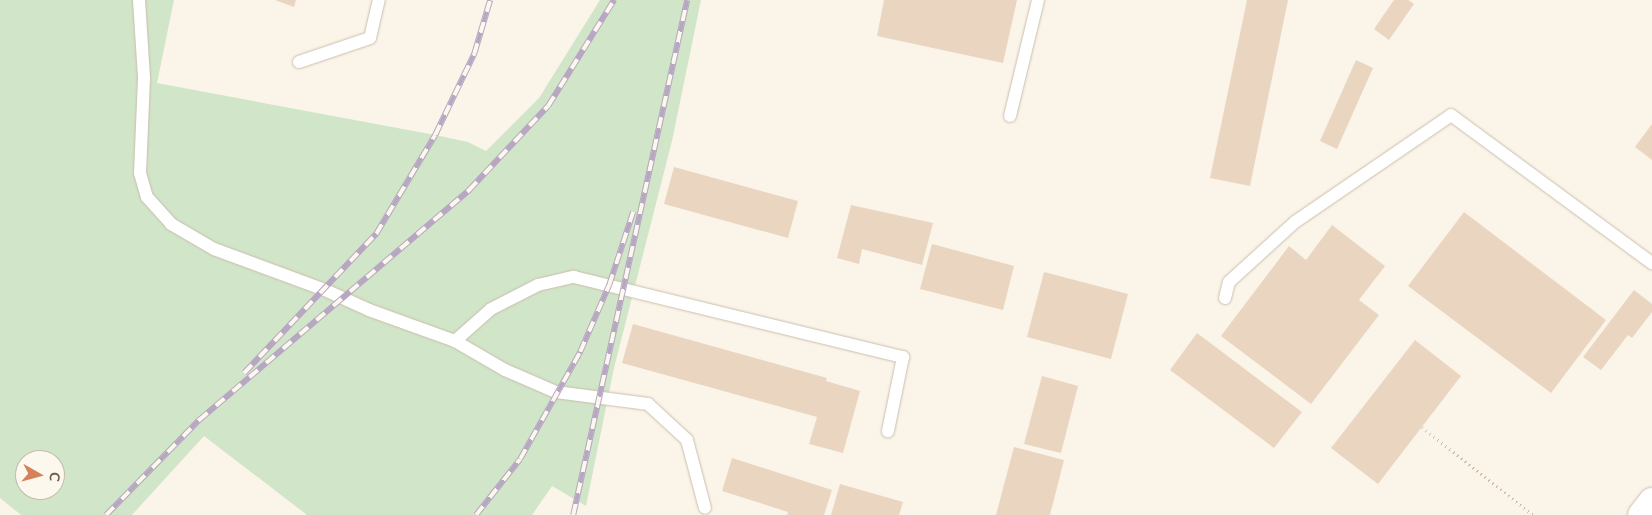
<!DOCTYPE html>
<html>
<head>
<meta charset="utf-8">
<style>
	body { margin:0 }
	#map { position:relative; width:1652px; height:515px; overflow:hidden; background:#faf5e8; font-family:"Nunito Sans",sans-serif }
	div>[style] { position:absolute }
	.green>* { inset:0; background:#d1e6c8 }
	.building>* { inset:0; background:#ead5c1 }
	.path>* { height:3px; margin-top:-1.5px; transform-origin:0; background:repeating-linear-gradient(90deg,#d1bba6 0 1px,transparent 0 5px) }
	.roads { filter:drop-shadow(0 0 1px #cbbdaf) drop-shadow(0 0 1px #cbbdaf) }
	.service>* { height:12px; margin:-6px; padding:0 6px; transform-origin:6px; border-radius:6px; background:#fff }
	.minor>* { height:26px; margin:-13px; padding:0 13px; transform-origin:13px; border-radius:13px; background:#fff }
	.rail>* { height:5.5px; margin-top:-2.75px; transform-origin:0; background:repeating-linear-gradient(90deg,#fdf8ee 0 11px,#b8a7c2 0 22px); box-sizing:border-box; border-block:1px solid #b8a7c2 }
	span { translate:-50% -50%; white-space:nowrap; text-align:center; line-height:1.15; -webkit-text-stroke:5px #fdf8ee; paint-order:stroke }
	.north { position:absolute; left:15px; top:450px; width:50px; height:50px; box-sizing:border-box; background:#fdf8ee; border:1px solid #c5baae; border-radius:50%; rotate:97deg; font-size:14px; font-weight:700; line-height:20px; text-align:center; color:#715e4f }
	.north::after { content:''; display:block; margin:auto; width:18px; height:22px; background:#d5825c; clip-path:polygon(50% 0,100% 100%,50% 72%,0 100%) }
</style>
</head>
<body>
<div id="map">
	<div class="green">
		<i style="clip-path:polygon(evenodd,0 0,174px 0,157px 83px,435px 135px,468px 142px,486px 151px,539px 98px,600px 0,701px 0,672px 141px,614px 368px,586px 506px,552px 486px,532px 515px,307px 515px,204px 436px,132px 515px,21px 515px,0 498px,0 0,25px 460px,55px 460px,55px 490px,25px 490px,25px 460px)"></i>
	</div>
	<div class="building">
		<i style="clip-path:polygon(275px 0,296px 0,294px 7px)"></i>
		<i style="clip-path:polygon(884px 0,1017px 0,1003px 63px,877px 36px)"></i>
		<i style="clip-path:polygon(1247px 0,1288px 0,1250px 186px,1210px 178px)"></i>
		<i style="clip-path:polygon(1394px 0,1408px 0,1414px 4px,1389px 40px,1374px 29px)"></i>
		<i style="clip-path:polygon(1356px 60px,1373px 68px,1337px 149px,1320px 141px)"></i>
		<i style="clip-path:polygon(1652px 124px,1652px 160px,1635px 147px)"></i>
		<i style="clip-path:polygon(674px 167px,798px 201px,788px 238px,664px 204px)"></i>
		<i style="clip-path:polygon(851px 205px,933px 223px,922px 265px,862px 249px,859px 264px,837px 258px)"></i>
		<i style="clip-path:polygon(1464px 212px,1606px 320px,1551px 393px,1408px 286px)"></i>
		<i style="clip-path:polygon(1332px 225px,1385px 266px,1359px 300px,1379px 315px,1311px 404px,1221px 336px,1289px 246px,1306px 260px)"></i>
		<i style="clip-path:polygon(932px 244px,1014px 266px,1003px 310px,920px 289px)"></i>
		<i style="clip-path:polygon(1044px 272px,1128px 294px,1111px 359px,1027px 337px)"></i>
		<i style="clip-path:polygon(1634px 290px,1652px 304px,1652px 312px,1632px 338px,1628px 335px,1601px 370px,1583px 357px)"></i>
		<i style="clip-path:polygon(633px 324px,827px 378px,826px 381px,860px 391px,843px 453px,809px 444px,817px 417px,622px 363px)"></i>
		<i style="clip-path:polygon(1197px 333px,1302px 412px,1274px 448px,1170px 370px)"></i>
		<i style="clip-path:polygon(1415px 340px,1461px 376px,1378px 484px,1331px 448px)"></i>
		<i style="clip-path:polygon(1042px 376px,1078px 386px,1061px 453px,1024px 444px)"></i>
		<i style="clip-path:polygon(1014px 447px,1064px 460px,1050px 515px,996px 515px)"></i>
		<i style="clip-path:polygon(732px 458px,832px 490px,824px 515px,787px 515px,788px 512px,722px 491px)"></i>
		<i style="clip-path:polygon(840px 484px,903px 502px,899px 515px,831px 515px)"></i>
	</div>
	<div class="path">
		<i style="left:1422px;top:427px;width:142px;rotate:38.4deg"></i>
	</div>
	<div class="roads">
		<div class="service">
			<i style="left:139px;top:0;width:78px;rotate:86.3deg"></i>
			<i style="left:144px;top:78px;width:95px;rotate:92.4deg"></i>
			<i style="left:140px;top:173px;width:25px;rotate:74deg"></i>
			<i style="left:147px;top:197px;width:36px;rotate:48deg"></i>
			<i style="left:171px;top:224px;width:50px;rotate:30.2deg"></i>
			<i style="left:214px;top:249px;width:118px;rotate:20.3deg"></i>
			<i style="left:325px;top:290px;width:48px;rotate:24.4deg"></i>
			<i style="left:369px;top:310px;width:91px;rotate:19.8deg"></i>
			<i style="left:455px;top:341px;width:58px;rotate:30.1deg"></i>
			<i style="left:505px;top:370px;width:56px;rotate:23.3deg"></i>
			<i style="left:556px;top:392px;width:93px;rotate:7.4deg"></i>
			<i style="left:648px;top:404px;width:53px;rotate:42.7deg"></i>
			<i style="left:687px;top:440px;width:70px;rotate:75.2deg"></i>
			<i style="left:299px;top:62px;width:75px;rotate:-18.7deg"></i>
			<i style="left:370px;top:38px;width:39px;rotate:-77deg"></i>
			<i style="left:1010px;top:116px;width:119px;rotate:-76.4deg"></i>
			<i style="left:1225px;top:298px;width:16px;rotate:-76deg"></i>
			<i style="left:1229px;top:282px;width:89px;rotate:-42.3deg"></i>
			<i style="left:1295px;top:222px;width:189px;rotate:-34.4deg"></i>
			<i style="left:1451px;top:115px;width:250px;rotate:36.4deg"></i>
			<i style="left:455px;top:341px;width:48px;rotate:-41.6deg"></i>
			<i style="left:491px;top:309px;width:53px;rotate:-27.1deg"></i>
			<i style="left:538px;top:285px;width:37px;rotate:-13deg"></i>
			<i style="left:574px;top:277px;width:339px;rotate:13.7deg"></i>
			<i style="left:903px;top:357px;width:76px;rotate:101.5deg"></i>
		</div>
		<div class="minor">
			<i style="left:1641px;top:515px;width:18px;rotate:-52deg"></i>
		</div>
	</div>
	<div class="rail">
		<i style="left:244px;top:373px;width:192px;rotate:-46.5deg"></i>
		<i style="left:376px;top:234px;width:115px;rotate:-59.2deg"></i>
		<i style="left:435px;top:135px;width:90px;rotate:-64.3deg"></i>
		<i style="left:474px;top:54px;width:56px;rotate:-73.5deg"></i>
		<i style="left:106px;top:515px;width:133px;rotate:-45.6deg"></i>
		<i style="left:199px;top:420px;width:355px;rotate:-40.4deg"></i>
		<i style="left:469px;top:190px;width:115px;rotate:-46.8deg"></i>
		<i style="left:548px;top:106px;width:125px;rotate:-58.1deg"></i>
		<i style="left:476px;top:515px;width:71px;rotate:-51.8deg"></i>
		<i style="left:520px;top:459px;width:123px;rotate:-60.7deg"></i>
		<i style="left:580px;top:352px;width:73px;rotate:-66.6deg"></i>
		<i style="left:609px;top:285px;width:77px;rotate:-71.8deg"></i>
		<i style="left:573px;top:515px;width:527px;rotate:-77.52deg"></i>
	</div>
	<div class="north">С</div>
</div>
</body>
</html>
